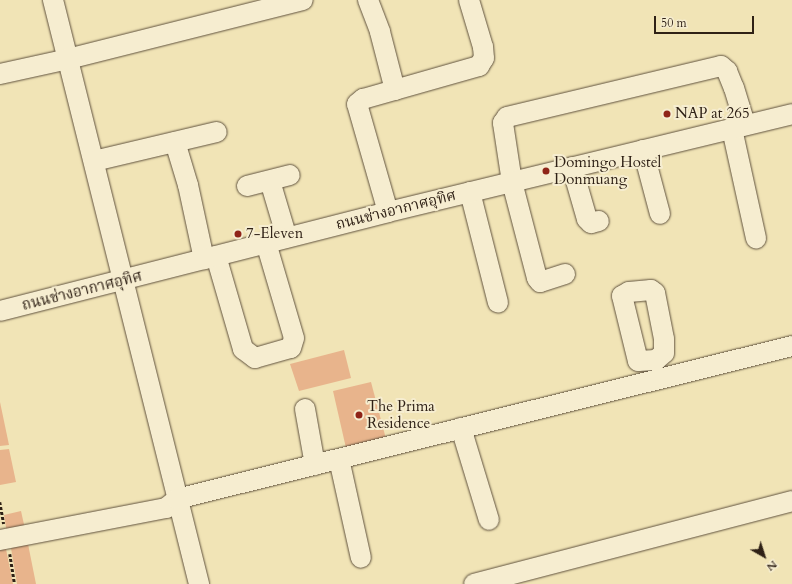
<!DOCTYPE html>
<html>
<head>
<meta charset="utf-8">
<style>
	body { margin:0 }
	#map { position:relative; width:792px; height:584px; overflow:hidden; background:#f1e4b6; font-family:Cardo,"Noto Serif Thai",serif }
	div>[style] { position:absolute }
	.building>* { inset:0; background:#e8b48c }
	.path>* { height:2.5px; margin-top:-1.25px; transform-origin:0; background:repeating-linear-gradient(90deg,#2f2116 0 3px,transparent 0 5px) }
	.roads { filter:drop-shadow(0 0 1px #60523e) drop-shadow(0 0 1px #60523e) }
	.minor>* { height:20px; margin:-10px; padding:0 10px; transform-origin:10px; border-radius:10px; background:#f6edd0 }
	.dots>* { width:11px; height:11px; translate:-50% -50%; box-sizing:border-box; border:2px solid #f6edd0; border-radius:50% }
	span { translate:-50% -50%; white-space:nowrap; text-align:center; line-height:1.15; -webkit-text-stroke:4px #f6edd0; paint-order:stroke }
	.poi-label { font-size:15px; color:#2f2116 }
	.left { translate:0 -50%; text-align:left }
	.street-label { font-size:15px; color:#2f2116 }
	.north { position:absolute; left:744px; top:536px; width:40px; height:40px; -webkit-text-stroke:3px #f6edd0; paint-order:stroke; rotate:141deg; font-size:11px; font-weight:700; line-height:16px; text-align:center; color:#2f2116 }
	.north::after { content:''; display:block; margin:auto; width:14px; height:18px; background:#2f2116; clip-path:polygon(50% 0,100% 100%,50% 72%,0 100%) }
	.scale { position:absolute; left:654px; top:16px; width:100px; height:18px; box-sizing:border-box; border:2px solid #2f2116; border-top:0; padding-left:5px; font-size:12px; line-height:14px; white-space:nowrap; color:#2f2116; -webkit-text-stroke:3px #f6edd0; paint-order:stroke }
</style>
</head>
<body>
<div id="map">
	<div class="building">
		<i style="clip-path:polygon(344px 350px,351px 378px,299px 391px,290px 364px)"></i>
		<i style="clip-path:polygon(371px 382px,386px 439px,346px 448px,333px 391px)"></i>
		<i style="clip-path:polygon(0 402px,9px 445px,0 446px)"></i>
		<i style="clip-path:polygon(9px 449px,16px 482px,0 485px,0 450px)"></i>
		<i style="clip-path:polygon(21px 511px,25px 529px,7px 533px,4px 515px)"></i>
		<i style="clip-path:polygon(27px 539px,36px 584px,17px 584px,10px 542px)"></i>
		<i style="clip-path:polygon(5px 544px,13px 584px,0 584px,0 545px)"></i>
	</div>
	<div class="path">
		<i style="left:0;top:502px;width:22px;rotate:80deg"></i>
		<i style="left:10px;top:554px;width:30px;rotate:81deg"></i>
	</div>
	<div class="roads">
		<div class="minor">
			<i style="left:53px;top:0;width:602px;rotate:75.96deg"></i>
			<i style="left:368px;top:0;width:34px;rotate:69deg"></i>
			<i style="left:380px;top:32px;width:60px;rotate:75.5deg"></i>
			<i style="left:0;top:74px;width:70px;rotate:-12.4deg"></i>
			<i style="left:68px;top:59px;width:242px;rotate:-14.1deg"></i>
			<i style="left:732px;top:129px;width:112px;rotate:77.6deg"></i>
			<i style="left:175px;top:142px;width:45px;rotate:73.2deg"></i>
			<i style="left:188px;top:185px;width:76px;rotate:77.8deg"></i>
			<i style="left:643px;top:150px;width:66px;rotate:75.1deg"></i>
			<i style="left:94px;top:161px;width:126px;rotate:-13.3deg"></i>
			<i style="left:572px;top:167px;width:54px;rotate:73.9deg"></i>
			<i style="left:587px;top:219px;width:6px;rotate:45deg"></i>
			<i style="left:591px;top:223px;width:8px;rotate:-14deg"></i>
			<i style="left:270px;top:181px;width:59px;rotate:73.4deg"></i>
			<i style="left:247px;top:186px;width:44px;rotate:-14.3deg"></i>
			<i style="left:470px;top:192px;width:114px;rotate:75.8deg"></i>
			<i style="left:388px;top:212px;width:112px;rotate:-106deg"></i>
			<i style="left:357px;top:104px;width:8px;rotate:-40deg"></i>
			<i style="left:363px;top:99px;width:121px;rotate:-15.9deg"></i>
			<i style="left:479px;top:66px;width:9px;rotate:-58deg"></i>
			<i style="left:484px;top:58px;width:11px;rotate:-95deg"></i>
			<i style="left:483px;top:47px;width:49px;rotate:-106.6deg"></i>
			<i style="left:216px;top:256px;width:97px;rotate:73.8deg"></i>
			<i style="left:243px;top:349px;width:15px;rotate:37deg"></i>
			<i style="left:255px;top:358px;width:37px;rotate:-16deg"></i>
			<i style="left:291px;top:348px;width:10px;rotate:-73deg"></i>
			<i style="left:294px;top:338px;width:99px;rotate:-106.4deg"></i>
			<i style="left:565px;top:274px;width:26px;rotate:162deg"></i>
			<i style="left:540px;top:282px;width:5px;rotate:-127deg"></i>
			<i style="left:537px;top:278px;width:99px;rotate:-104.6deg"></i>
			<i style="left:512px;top:182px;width:60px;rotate:-98.7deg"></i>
			<i style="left:503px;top:123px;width:7px;rotate:-56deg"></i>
			<i style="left:507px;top:117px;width:220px;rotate:-13.4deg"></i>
			<i style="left:721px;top:66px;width:8px;rotate:40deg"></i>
			<i style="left:727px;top:71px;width:18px;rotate:68deg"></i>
			<i style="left:734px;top:88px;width:39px;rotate:73deg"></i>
			<i style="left:651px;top:290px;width:5px;rotate:37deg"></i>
			<i style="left:655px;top:293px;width:47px;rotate:78.9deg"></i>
			<i style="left:664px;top:339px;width:14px;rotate:90deg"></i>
			<i style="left:664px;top:353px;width:11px;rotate:139deg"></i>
			<i style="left:656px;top:360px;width:18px;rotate:177deg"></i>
			<i style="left:638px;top:361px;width:67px;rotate:-103.8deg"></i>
			<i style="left:622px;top:296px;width:8px;rotate:-30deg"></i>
			<i style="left:629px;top:292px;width:22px;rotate:-5deg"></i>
			<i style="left:0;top:311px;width:400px;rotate:-14.3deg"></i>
			<i style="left:388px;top:212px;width:416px;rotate:-13.6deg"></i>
			<i style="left:305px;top:409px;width:57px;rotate:79.9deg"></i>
			<i style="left:461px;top:428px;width:96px;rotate:73.1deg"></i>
			<i style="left:339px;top:459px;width:101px;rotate:77.5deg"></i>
			<i style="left:0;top:540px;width:169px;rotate:-10.9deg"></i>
			<i style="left:166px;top:508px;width:14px;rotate:-39deg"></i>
			<i style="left:177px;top:499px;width:634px;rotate:-13.97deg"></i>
			<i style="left:474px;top:584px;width:329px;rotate:-14.6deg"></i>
		</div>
	</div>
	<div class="dots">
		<i style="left:667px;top:114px;background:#8f2418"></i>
		<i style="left:546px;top:171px;background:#8f2418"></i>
		<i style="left:238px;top:234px;background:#8f2418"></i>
		<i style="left:359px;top:415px;background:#8f2418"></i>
	</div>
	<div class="poi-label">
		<span class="left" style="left:675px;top:114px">NAP at 265</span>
		<span class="left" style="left:554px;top:171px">Domingo Hostel<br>Donmuang</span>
		<span class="left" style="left:246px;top:234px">7-Eleven</span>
		<span class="left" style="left:367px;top:415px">The Prima<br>Residence</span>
	</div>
	<div class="street-label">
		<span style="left:396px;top:210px;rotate:-14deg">ถนนช่างอากาศอุทิศ</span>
		<span style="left:82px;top:291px;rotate:-14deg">ถนนช่างอากาศอุทิศ</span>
	</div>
	<div class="north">N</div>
	<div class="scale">50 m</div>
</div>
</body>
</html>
